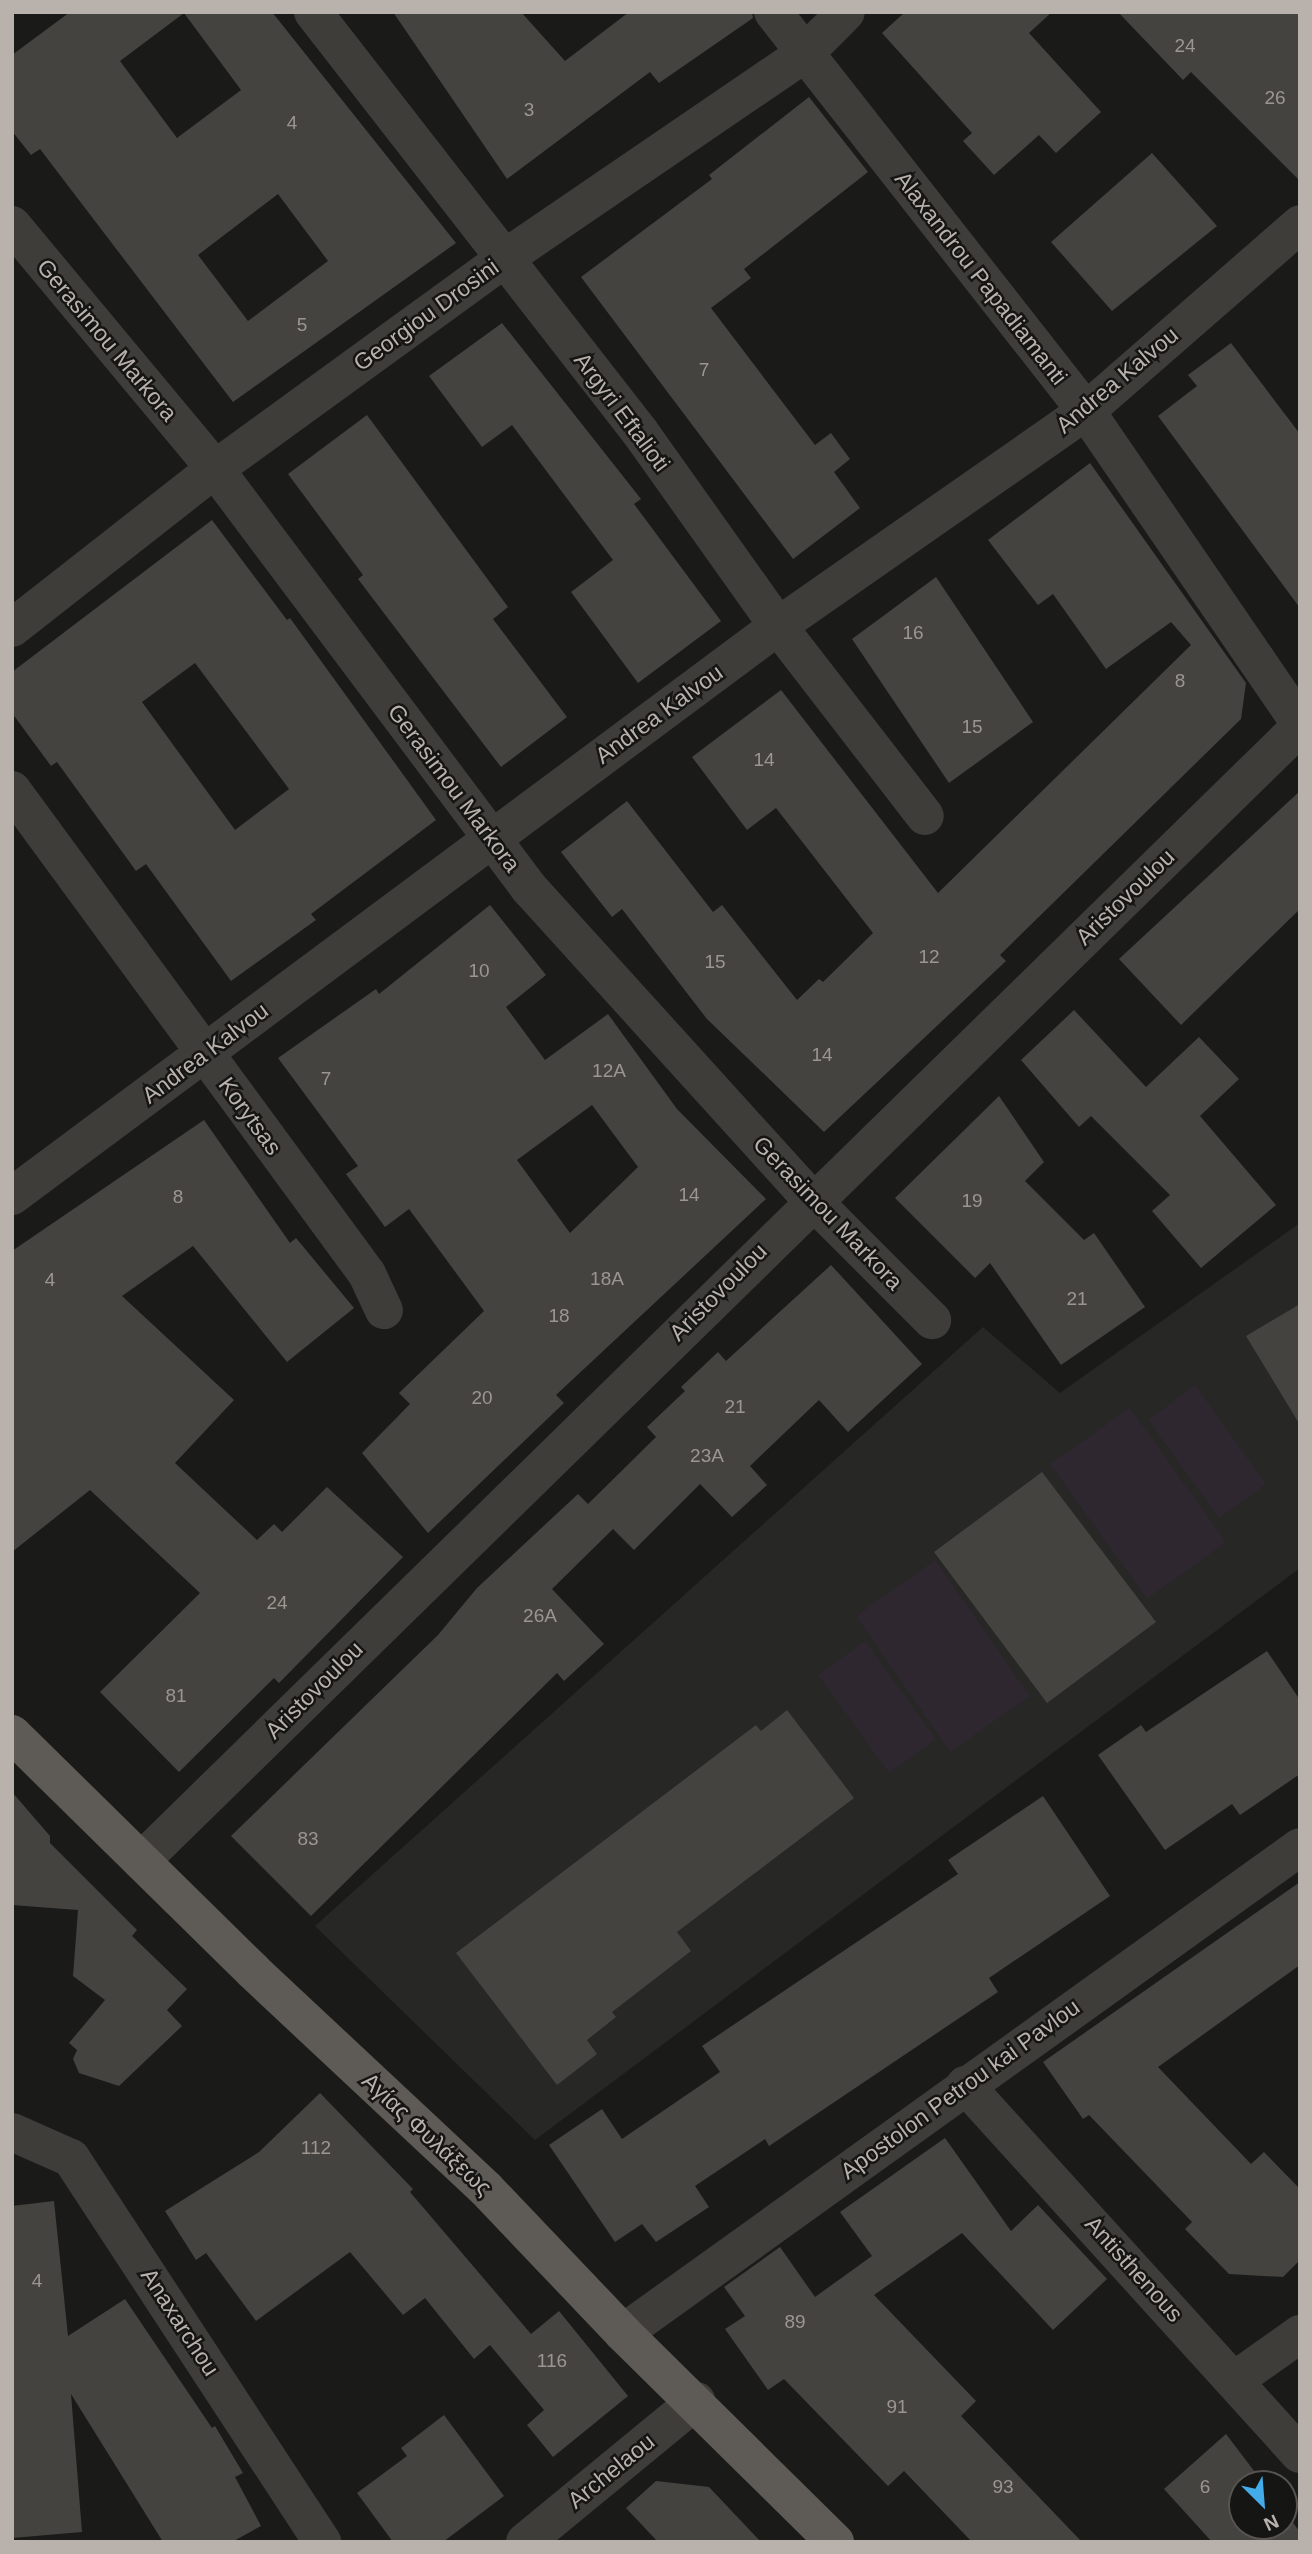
<!DOCTYPE html>
<html>
<head>
<meta charset="utf-8">
<style>
	body { margin:0 }
	#map { position:relative; width:1312px; height:2554px; overflow:hidden; background:#1a1a18; font-family:Arial,sans-serif }
	div>[style] { position:absolute }
	.built>* { inset:0; background:#272725 }
	.green>* { inset:0; background:#2e272f }
	.building>* { inset:0; background:#444340 }
	.minor>* { height:38px; margin:-19px; padding:0 19px; transform-origin:19px; border-radius:19px; background:#3f3d3a }
	.major>* { height:38px; margin:-19px; padding:0 19px; transform-origin:19px; border-radius:19px; background:#5e5a56 }
	span { translate:-50% -50%; white-space:nowrap; text-align:center; line-height:1.15; -webkit-text-stroke:5px #151513; paint-order:stroke }
	.number-label { font-size:19px; color:#9c9691 }
	.number-label span { -webkit-text-stroke-width:0 }
	.street-label { font-size:23px; color:#b9b1ac }
	.frame { position:absolute; inset:0; border:14px solid #b9b1ac; pointer-events:none }
	.north { position:absolute; left:1228px; top:2470px; width:70px; height:70px; box-sizing:border-box; background:#151513; border:2px solid #575350; border-radius:50%; rotate:155deg; font-size:19px; font-weight:700; line-height:28px; text-align:center; color:#b9b1ac }
	.north::after { content:''; display:block; margin:auto; width:24px; height:32px; background:#43abe8; clip-path:polygon(50% 0,100% 100%,50% 72%,0 100%) }
</style>
</head>
<body>
<div id="map">
	<div class="built">
		<i style="clip-path:polygon(1300px 1223px,1300px 1568px,535px 2140px,315px 1926px,983px 1327px,1060px 1393px)"></i>
	</div>
	<div class="green">
		<i style="clip-path:polygon(1195px 1385px,1266px 1484px,1219px 1518px,1148px 1420px)"></i>
		<i style="clip-path:polygon(1130px 1408px,1226px 1542px,1147px 1599px,1050px 1464px)"></i>
		<i style="clip-path:polygon(935px 1560px,1030px 1696px,950px 1752px,856px 1616px)"></i>
		<i style="clip-path:polygon(865px 1641px,936px 1739px,889px 1773px,818px 1675px)"></i>
	</div>
	<div class="building">
		<i style="clip-path:polygon(evenodd,70px 12px,272px 12px,456px 243px,233px 402px,40px 149px,31px 155px,12px 131px,12px 55px,70px 12px,184px 13px,241px 90px,177px 138px,120px 61px,184px 13px,70px 12px,278px 194px,328px 261px,248px 321px,198px 255px,278px 194px)"></i>
		<i style="clip-path:polygon(393px 12px,521px 12px,565px 61px,629px 12px,752px 12px,753px 18px,659px 83px,650px 72px,507px 179px)"></i>
		<i style="clip-path:polygon(905px 12px,1052px 12px,1029px 33px,1101px 112px,1056px 153px,1039px 135px,994px 175px,963px 141px,972px 133px,882px 33px)"></i>
		<i style="clip-path:polygon(1118px 12px,1300px 12px,1300px 181px,1191px 72px,1183px 80px)"></i>
		<i style="clip-path:polygon(809px 97px,868px 172px,744px 269px,751px 278px,711px 308px,815px 445px,831px 433px,850px 459px,834px 472px,860px 508px,793px 559px,581px 277px,712px 179px,709px 175px)"></i>
		<i style="clip-path:polygon(1152px 153px,1217px 226px,1112px 311px,1051px 242px)"></i>
		<i style="clip-path:polygon(502px 323px,641px 499px,634px 504px,721px 621px,638px 683px,571px 592px,613px 560px,512px 425px,482px 447px,429px 376px)"></i>
		<i style="clip-path:polygon(1231px 343px,1300px 434px,1300px 608px,1158px 416px,1197px 386px,1188px 375px)"></i>
		<i style="clip-path:polygon(367px 415px,508px 607px,493px 619px,567px 717px,501px 767px,358px 579px,363px 575px,288px 474px)"></i>
		<i style="clip-path:polygon(1090px 463px,1246px 683px,1241px 719px,1000px 955px,1006px 961px,824px 1132px,707px 1019px,622px 909px,612px 917px,561px 852px,627px 801px,713px 912px,722px 905px,797px 1000px,819px 979px,823px 982px,873px 933px,776px 808px,747px 830px,692px 757px,781px 690px,938px 893px,1191px 645px,1171px 622px,1106px 669px,1053px 594px,1038px 605px,988px 540px)"></i>
		<i style="clip-path:polygon(evenodd,212px 520px,287px 620px,290px 618px,436px 820px,311px 914px,316px 920px,231px 981px,146px 864px,136px 871px,57px 762px,51px 766px,12px 713px,12px 672px,212px 520px,195px 663px,289px 789px,235px 830px,142px 702px,195px 663px)"></i>
		<i style="clip-path:polygon(936px 577px,1033px 722px,949px 783px,852px 639px)"></i>
		<i style="clip-path:polygon(1300px 791px,1300px 909px,1181px 1025px,1119px 959px)"></i>
		<i style="clip-path:polygon(evenodd,490px 905px,546px 975px,506px 1007px,545px 1060px,608px 1014px,677px 1109px,766px 1199px,556px 1395px,564px 1403px,428px 1533px,362px 1453px,410px 1404px,399px 1393px,484px 1311px,409px 1209px,385px 1227px,346px 1174px,358px 1166px,278px 1058px,376px 989px,379px 994px,490px 905px,592px 1105px,638px 1167px,570px 1233px,517px 1160px,592px 1105px)"></i>
		<i style="clip-path:polygon(1074px 1010px,1146px 1087px,1199px 1037px,1239px 1079px,1200px 1116px,1276px 1205px,1201px 1268px,1152px 1211px,1170px 1195px,1091px 1116px,1079px 1127px,1021px 1060px)"></i>
		<i style="clip-path:polygon(999px 1096px,1044px 1162px,1025px 1181px,1084px 1240px,1094px 1233px,1145px 1307px,1061px 1365px,990px 1263px,975px 1278px,895px 1198px)"></i>
		<i style="clip-path:polygon(204px 1120px,290px 1243px,296px 1238px,354px 1308px,287px 1362px,193px 1246px,122px 1296px,234px 1400px,175px 1463px,257px 1540px,274px 1524px,282px 1532px,327px 1487px,403px 1557px,279px 1683px,274px 1678px,179px 1772px,100px 1692px,200px 1593px,90px 1490px,12px 1552px,12px 1251px)"></i>
		<i style="clip-path:polygon(831px 1265px,922px 1364px,848px 1432px,819px 1400px,750px 1466px,767px 1485px,732px 1517px,700px 1484px,634px 1550px,613px 1529px,552px 1589px,604px 1644px,564px 1681px,557px 1673px,311px 1916px,231px 1836px,438px 1635px,477px 1588px,578px 1494px,588px 1504px,656px 1437px,647px 1427px,685px 1391px,681px 1387px,718px 1352px,726px 1361px)"></i>
		<i style="clip-path:polygon(1300px 1304px,1300px 1425px,1246px 1336px)"></i>
		<i style="clip-path:polygon(1042px 1472px,1156px 1622px,1047px 1703px,934px 1552px)"></i>
		<i style="clip-path:polygon(1267px 1651px,1300px 1700px,1300px 1774px,1240px 1815px,1232px 1804px,1165px 1850px,1098px 1755px,1141px 1725px,1146px 1732px)"></i>
		<i style="clip-path:polygon(787px 1710px,854px 1798px,677px 1932px,691px 1951px,612px 2012px,616px 2017px,587px 2040px,597px 2054px,557px 2085px,456px 1953px,756px 1725px,761px 1731px)"></i>
		<i style="clip-path:polygon(12px 1792px,50px 1836px,50px 1843px,137px 1930px,132px 1936px,187px 1989px,167px 2010px,182px 2026px,119px 2086px,79px 2073px,73px 2059px,77px 2050px,69px 2043px,105px 2000px,73px 1976px,78px 1910px,12px 1905px)"></i>
		<i style="clip-path:polygon(1043px 1796px,1110px 1896px,989px 1978px,998px 1992px,769px 2146px,765px 2139px,695px 2186px,709px 2207px,656px 2242px,642px 2224px,615px 2242px,549px 2145px,602px 2109px,622px 2139px,720px 2072px,702px 2046px,958px 1874px,948px 1860px)"></i>
		<i style="clip-path:polygon(1300px 1882px,1300px 1965px,1158px 2067px,1251px 2164px,1264px 2152px,1300px 2189px,1300px 2260px,1283px 2277px,1229px 2274px,1185px 2229px,1192px 2222px,1089px 2115px,1083px 2119px,1043px 2062px)"></i>
		<i style="clip-path:polygon(320px 2093px,413px 2189px,410px 2192px,531px 2334px,559px 2311px,628px 2396px,553px 2457px,527px 2425px,544px 2410px,490px 2345px,474px 2359px,425px 2298px,403px 2315px,350px 2252px,256px 2321px,206px 2253px,196px 2260px,165px 2211px,259px 2152px)"></i>
		<i style="clip-path:polygon(945px 2138px,1011px 2231px,1038px 2205px,1107px 2279px,1053px 2330px,962px 2233px,874px 2295px,976px 2401px,961px 2416px,1082px 2542px,972px 2542px,904px 2471px,888px 2486px,784px 2379px,768px 2390px,725px 2329px,745px 2316px,724px 2287px,780px 2247px,815px 2297px,872px 2256px,840px 2212px)"></i>
		<i style="clip-path:polygon(54px 2201px,68px 2336px,125px 2299px,212px 2428px,215px 2426px,243px 2473px,235px 2477px,261px 2526px,232px 2542px,163px 2542px,71px 2394px,82px 2532px,12px 2538px,12px 2206px)"></i>
		<i style="clip-path:polygon(444px 2415px,504px 2496px,443px 2542px,393px 2542px,357px 2493px,407px 2456px,401px 2448px)"></i>
		<i style="clip-path:polygon(1226px 2434px,1264px 2484px,1242px 2484px,1242px 2526px,1284px 2526px,1284px 2511px,1300px 2532px,1300px 2542px,1212px 2542px,1164px 2489px)"></i>
		<i style="clip-path:polygon(656px 2481px,709px 2487px,761px 2542px,658px 2542px,626px 2508px)"></i>
	</div>
	<div class="minor">
		<i style="left:313px;top:12px;width:532px;rotate:52.1deg"></i>
		<i style="left:640px;top:432px;width:238px;rotate:54.6deg"></i>
		<i style="left:778px;top:626px;width:240px;rotate:52.3deg"></i>
		<i style="left:773px;top:12px;width:507px;rotate:51.89deg"></i>
		<i style="left:1086px;top:411px;width:378px;rotate:55.6deg"></i>
		<i style="left:12px;top:225px;width:317px;rotate:50.2deg"></i>
		<i style="left:215px;top:469px;width:524px;rotate:53.15deg"></i>
		<i style="left:529px;top:888px;width:421px;rotate:47.8deg"></i>
		<i style="left:812px;top:1200px;width:170px;rotate:45deg"></i>
		<i style="left:12px;top:628px;width:258px;rotate:-38.1deg"></i>
		<i style="left:215px;top:469px;width:359px;rotate:-36deg"></i>
		<i style="left:505px;top:258px;width:362px;rotate:-34.3deg"></i>
		<i style="left:804px;top:54px;width:59px;rotate:-45deg"></i>
		<i style="left:12px;top:790px;width:600px;rotate:53.74deg"></i>
		<i style="left:367px;top:1274px;width:40px;rotate:65deg"></i>
		<i style="left:12px;top:1196px;width:955px;rotate:-36.65deg"></i>
		<i style="left:778px;top:626px;width:376px;rotate:-34.9deg"></i>
		<i style="left:1086px;top:411px;width:284px;rotate:-41.1deg"></i>
		<i style="left:141px;top:1861px;width:1621px;rotate:-44.38deg"></i>
		<i style="left:965px;top:2085px;width:498px;rotate:47.8deg"></i>
		<i style="left:12px;top:2132px;width:64px;rotate:23.8deg"></i>
		<i style="left:71px;top:2158px;width:459px;rotate:56.8deg"></i>
		<i style="left:623px;top:2333px;width:833px;rotate:-35.67deg"></i>
		<i style="left:1235px;top:2380px;width:80px;rotate:-35.3deg"></i>
		<i style="left:525px;top:2542px;width:222px;rotate:-39.5deg"></i>
	</div>
	<div class="major">
		<i style="left:12px;top:1734px;width:338px;rotate:44.5deg"></i>
		<i style="left:253px;top:1971px;width:319px;rotate:43.1deg"></i>
		<i style="left:486px;top:2189px;width:199px;rotate:46.4deg"></i>
		<i style="left:623px;top:2333px;width:298px;rotate:44.6deg"></i>
	</div>
	<div class="number-label">
		<span style="left:1185px;top:46px">24</span>
		<span style="left:1275px;top:98px">26</span>
		<span style="left:529px;top:110px">3</span>
		<span style="left:292px;top:123px">4</span>
		<span style="left:302px;top:325px">5</span>
		<span style="left:704px;top:370px">7</span>
		<span style="left:913px;top:633px">16</span>
		<span style="left:1180px;top:681px">8</span>
		<span style="left:972px;top:727px">15</span>
		<span style="left:764px;top:760px">14</span>
		<span style="left:929px;top:957px">12</span>
		<span style="left:715px;top:962px">15</span>
		<span style="left:479px;top:971px">10</span>
		<span style="left:822px;top:1055px">14</span>
		<span style="left:609px;top:1071px">12A</span>
		<span style="left:326px;top:1079px">7</span>
		<span style="left:689px;top:1195px">14</span>
		<span style="left:178px;top:1197px">8</span>
		<span style="left:972px;top:1201px">19</span>
		<span style="left:607px;top:1279px">18A</span>
		<span style="left:50px;top:1280px">4</span>
		<span style="left:1077px;top:1299px">21</span>
		<span style="left:559px;top:1316px">18</span>
		<span style="left:482px;top:1398px">20</span>
		<span style="left:735px;top:1407px">21</span>
		<span style="left:707px;top:1456px">23A</span>
		<span style="left:277px;top:1603px">24</span>
		<span style="left:540px;top:1616px">26A</span>
		<span style="left:176px;top:1696px">81</span>
		<span style="left:308px;top:1839px">83</span>
		<span style="left:316px;top:2148px">112</span>
		<span style="left:37px;top:2281px">4</span>
		<span style="left:795px;top:2322px">89</span>
		<span style="left:552px;top:2361px">116</span>
		<span style="left:897px;top:2407px">91</span>
		<span style="left:1003px;top:2487px">93</span>
		<span style="left:1205px;top:2487px">6</span>
	</div>
	<div class="street-label">
		<span style="left:981px;top:278px;rotate:52deg">Alaxandrou Papadiamanti</span>
		<span style="left:426px;top:315px;rotate:-36deg">Georgiou Drosini</span>
		<span style="left:107px;top:340px;rotate:50deg">Gerasimou Markora</span>
		<span style="left:1117px;top:380px;rotate:-40deg">Andrea Kalvou</span>
		<span style="left:622px;top:412px;rotate:53deg">Argyri Eftalioti</span>
		<span style="left:659px;top:714px;rotate:-36deg">Andrea Kalvou</span>
		<span style="left:454px;top:788px;rotate:53deg">Gerasimou Markora</span>
		<span style="left:1125px;top:897px;rotate:-44deg">Aristovoulou</span>
		<span style="left:205px;top:1053px;rotate:-37deg">Andrea Kalvou</span>
		<span style="left:250px;top:1116px;rotate:54deg">Korytsas</span>
		<span style="left:828px;top:1213px;rotate:46deg">Gerasimou Markora</span>
		<span style="left:718px;top:1292px;rotate:-45deg">Aristovoulou</span>
		<span style="left:314px;top:1690px;rotate:-45deg">Aristovoulou</span>
		<span style="left:960px;top:2089px;rotate:-36deg">Apostolon Petrou kai Pavlou</span>
		<span style="left:427px;top:2134px;rotate:43deg">Αγίας Φυλάξεως</span>
		<span style="left:1134px;top:2269px;rotate:48deg">Antisthenous</span>
		<span style="left:180px;top:2322px;rotate:57deg">Anaxarchou</span>
		<span style="left:611px;top:2471px;rotate:-39deg">Archelaou</span>
	</div>
	<div class="frame"></div>
	<div class="north">N</div>
</div>
</body>
</html>
